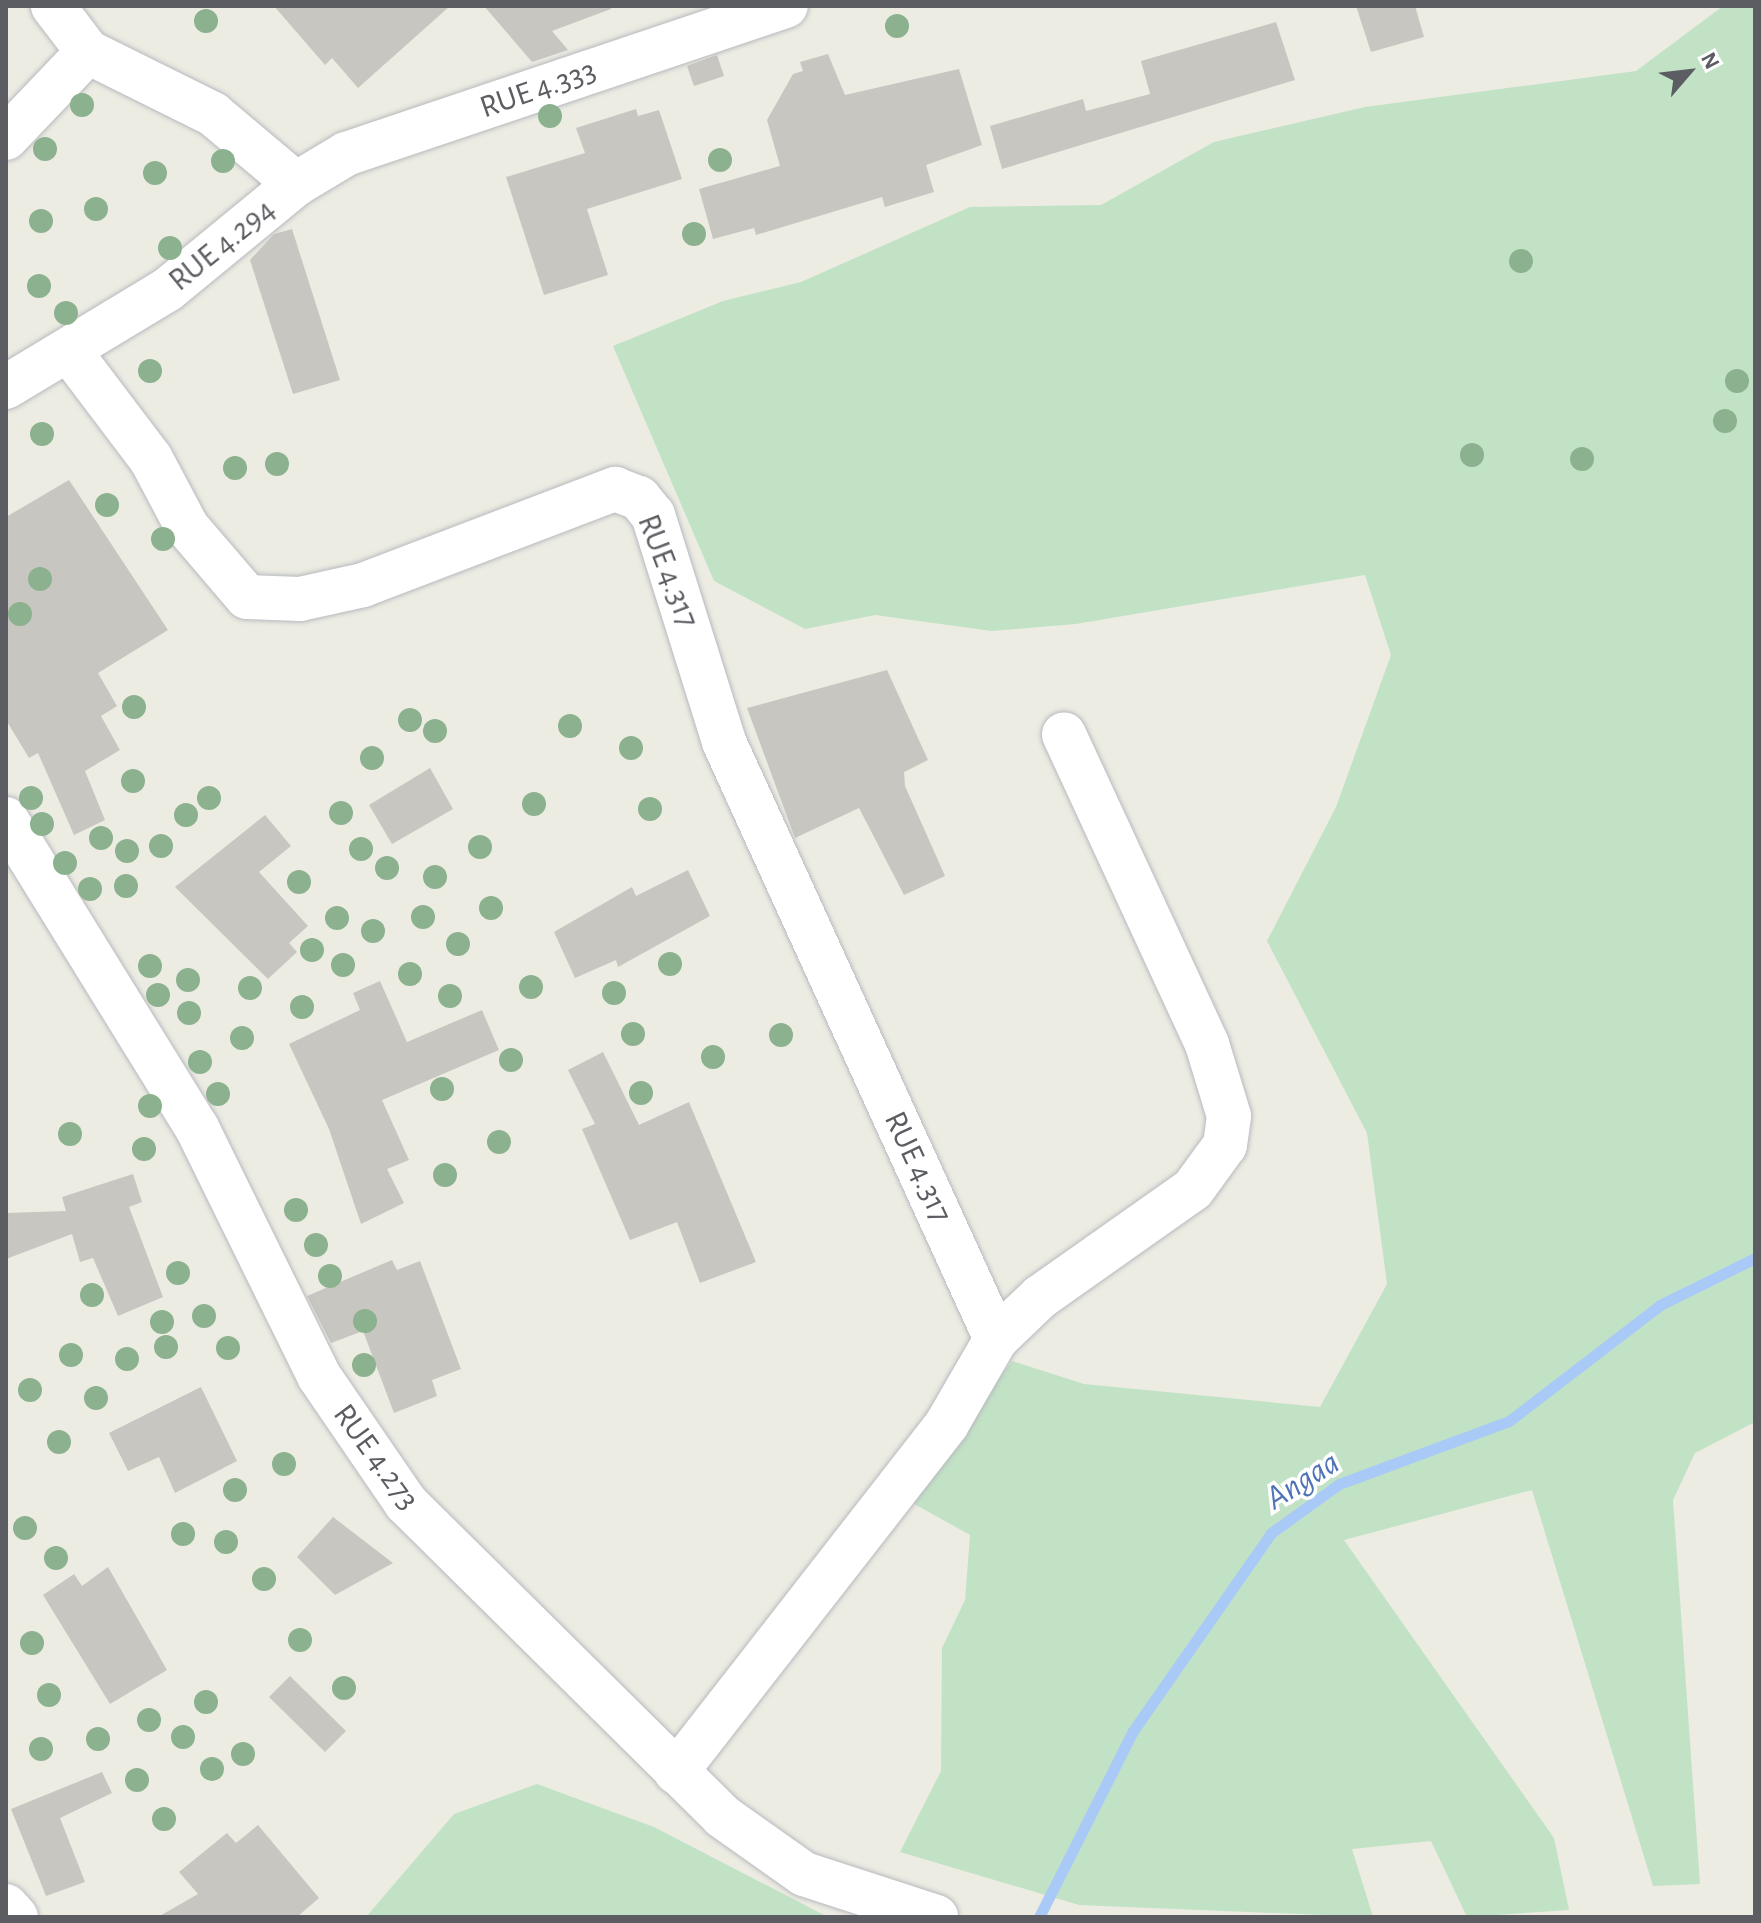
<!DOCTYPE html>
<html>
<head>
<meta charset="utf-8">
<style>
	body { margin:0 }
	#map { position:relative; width:1761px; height:1923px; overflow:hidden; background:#ecece3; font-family:"Alegreya Sans",sans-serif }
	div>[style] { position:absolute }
	.green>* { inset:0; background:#c2e2c6 }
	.stream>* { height:11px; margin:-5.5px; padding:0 5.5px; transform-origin:5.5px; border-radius:5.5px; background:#a9caf6 }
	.building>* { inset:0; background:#c8c6c0 }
	.roads { filter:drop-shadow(0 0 2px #b8b9be) drop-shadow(0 0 2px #b8b9be) }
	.minor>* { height:44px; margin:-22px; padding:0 22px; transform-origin:22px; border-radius:22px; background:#fff }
	.trees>* { width:24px; height:24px; margin:-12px; border-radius:50%; background:#8cb18e }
	span { translate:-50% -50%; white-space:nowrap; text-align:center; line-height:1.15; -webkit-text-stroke:7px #fff; paint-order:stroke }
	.street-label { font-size:32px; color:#5b5d62 }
	.water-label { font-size:34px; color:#4e73b7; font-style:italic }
	.frame { position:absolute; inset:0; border:8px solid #5b5d62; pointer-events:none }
	.north { position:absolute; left:1649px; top:32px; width:80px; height:80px; -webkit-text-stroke:6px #fff; paint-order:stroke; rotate:62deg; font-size:22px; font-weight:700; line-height:32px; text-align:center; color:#5b5d62 }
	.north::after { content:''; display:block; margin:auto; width:28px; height:36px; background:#5b5d62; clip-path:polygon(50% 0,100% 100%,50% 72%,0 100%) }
</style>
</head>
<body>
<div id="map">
	<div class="green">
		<i style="clip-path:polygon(1723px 6px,1755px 6px,1755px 1422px,1695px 1453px,1673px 1500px,1700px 1884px,1653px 1886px,1532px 1490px,1344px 1540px,1554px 1838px,1569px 1910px,1467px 1917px,1431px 1841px,1352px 1849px,1373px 1917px,1079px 1905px,900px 1852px,941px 1771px,942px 1648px,965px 1600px,970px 1535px,909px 1501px,1012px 1361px,1084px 1384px,1320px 1407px,1387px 1284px,1367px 1133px,1267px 941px,1336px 807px,1391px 655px,1365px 575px,1076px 624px,992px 631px,875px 615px,805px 629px,714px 581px,613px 346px,723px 301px,801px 282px,970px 207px,1101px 205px,1214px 142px,1365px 107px,1636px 71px)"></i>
		<i style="clip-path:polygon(537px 1784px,654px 1827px,828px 1917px,366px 1917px,454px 1814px)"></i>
	</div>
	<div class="stream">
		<i style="left:1039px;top:1917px;width:208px;rotate:-63.2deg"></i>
		<i style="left:1133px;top:1731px;width:241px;rotate:-55.1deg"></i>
		<i style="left:1271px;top:1533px;width:84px;rotate:-35.8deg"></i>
		<i style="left:1339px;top:1484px;width:181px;rotate:-20.3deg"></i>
		<i style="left:1509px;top:1421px;width:190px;rotate:-37.5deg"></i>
		<i style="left:1660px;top:1305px;width:106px;rotate:-26.3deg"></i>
	</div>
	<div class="building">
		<i style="clip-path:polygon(274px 6px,450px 6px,358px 88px,332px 58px,325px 65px)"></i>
		<i style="clip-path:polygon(484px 6px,610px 6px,611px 9px,552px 31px,568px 50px,532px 62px)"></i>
		<i style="clip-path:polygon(1356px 6px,1415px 6px,1424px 37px,1371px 52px)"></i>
		<i style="clip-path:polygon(1276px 22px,1295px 80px,1002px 169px,990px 126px,1083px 99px,1086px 111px,1150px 94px,1141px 61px)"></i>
		<i style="clip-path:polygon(828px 54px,845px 95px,959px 69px,982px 145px,926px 165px,934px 192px,885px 207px,882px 197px,756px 235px,754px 228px,713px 239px,699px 189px,780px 166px,767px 120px,793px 74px,803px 71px,800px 62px)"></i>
		<i style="clip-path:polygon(717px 55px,724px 76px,694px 86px,687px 66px)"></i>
		<i style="clip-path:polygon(636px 109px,638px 116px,659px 110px,682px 179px,587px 209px,608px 275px,544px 295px,506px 177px,585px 153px,576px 128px)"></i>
		<i style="clip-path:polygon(292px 229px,340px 380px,293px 394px,250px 260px,274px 234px)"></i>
		<i style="clip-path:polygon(69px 480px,168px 630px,98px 673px,117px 706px,101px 716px,120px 750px,85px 771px,105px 820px,74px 835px,38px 753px,29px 758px,6px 720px,6px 517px)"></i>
		<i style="clip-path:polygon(887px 670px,928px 760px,904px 772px,905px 786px,945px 876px,904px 895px,859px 808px,795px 838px,747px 708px)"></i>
		<i style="clip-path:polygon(430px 768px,453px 809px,392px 844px,369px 805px)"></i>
		<i style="clip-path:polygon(265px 815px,291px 846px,259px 872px,308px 926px,289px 943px,297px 952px,268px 979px,175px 887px)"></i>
		<i style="clip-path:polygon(688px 870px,710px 916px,618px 967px,616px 960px,575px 978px,554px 932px,632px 887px,636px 896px)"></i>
		<i style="clip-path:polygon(380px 981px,407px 1042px,482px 1010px,499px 1050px,382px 1100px,409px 1160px,387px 1169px,404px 1203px,361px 1224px,329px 1129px,289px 1044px,360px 1010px,353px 993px)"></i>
		<i style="clip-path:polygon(603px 1052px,639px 1125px,689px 1102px,756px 1262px,700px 1283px,677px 1222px,630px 1240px,582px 1129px,595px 1124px,568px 1070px)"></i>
		<i style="clip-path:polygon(133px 1174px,142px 1202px,129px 1207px,163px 1297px,118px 1316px,93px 1258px,80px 1262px,72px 1234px,6px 1259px,6px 1213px,66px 1211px,62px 1197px)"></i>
		<i style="clip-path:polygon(392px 1260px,397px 1270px,420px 1261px,461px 1369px,432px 1380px,437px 1396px,394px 1413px,363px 1331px,331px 1343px,307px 1296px)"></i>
		<i style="clip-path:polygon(201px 1387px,237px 1461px,175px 1493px,159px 1457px,128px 1471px,109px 1433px)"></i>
		<i style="clip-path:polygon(333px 1517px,393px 1563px,335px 1595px,297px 1557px)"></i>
		<i style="clip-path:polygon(108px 1567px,167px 1670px,110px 1704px,43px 1595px,74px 1574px,82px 1586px)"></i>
		<i style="clip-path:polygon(290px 1676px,346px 1731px,325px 1752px,269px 1697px)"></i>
		<i style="clip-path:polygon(102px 1772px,112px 1793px,60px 1818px,85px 1882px,46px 1896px,11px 1809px)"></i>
		<i style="clip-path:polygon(258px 1825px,319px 1898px,297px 1917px,158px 1917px,198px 1894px,179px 1872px,227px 1833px,236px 1843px)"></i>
	</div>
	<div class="roads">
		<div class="minor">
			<i style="left:6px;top:138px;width:119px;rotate:-46.4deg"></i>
			<i style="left:296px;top:184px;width:58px;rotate:-31deg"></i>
			<i style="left:346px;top:154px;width:464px;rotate:-18.6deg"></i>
			<i style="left:70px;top:352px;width:134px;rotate:52.9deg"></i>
			<i style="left:151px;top:459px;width:77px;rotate:62.1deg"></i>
			<i style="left:187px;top:527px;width:92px;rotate:49.4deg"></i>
			<i style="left:247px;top:597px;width:53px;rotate:2.2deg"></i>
			<i style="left:300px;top:599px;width:65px;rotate:-12.5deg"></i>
			<i style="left:363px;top:585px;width:270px;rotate:-20.9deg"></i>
			<i style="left:615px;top:489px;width:26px;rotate:21deg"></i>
			<i style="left:639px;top:498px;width:22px;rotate:51deg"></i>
			<i style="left:653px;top:515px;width:238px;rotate:72.6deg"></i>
			<i style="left:724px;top:742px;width:656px;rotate:65.51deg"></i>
			<i style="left:996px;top:1339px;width:98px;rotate:120deg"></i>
			<i style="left:947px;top:1424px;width:441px;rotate:127.9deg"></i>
			<i style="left:6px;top:387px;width:188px;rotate:-31.1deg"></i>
			<i style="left:167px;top:290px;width:167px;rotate:-39.4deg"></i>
			<i style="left:296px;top:184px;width:109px;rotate:-139.9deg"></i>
			<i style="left:213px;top:114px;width:140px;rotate:-153.6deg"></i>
			<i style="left:88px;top:52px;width:58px;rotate:-127.3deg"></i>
			<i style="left:6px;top:819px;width:363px;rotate:58.3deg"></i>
			<i style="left:197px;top:1128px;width:276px;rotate:63.8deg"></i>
			<i style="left:319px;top:1376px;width:154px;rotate:55.6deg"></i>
			<i style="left:406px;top:1503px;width:445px;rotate:44.7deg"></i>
			<i style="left:722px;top:1816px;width:100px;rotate:35.3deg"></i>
			<i style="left:804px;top:1874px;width:139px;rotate:18deg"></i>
			<i style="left:996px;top:1339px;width:61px;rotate:-43.7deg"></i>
			<i style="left:1040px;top:1297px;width:187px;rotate:-35.2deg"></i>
			<i style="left:1193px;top:1189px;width:54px;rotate:-54deg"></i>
			<i style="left:1225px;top:1145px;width:29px;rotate:-82deg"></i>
			<i style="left:1229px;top:1116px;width:75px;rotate:-107deg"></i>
			<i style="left:1207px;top:1044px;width:341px;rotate:-114.8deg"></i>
			<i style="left:6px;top:1906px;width:15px;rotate:48deg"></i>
		</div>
	</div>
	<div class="trees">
		<i style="left:206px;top:21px"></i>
		<i style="left:897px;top:26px"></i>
		<i style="left:82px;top:105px"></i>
		<i style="left:550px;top:116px"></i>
		<i style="left:45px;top:149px"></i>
		<i style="left:720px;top:160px"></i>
		<i style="left:223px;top:161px"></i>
		<i style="left:155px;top:173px"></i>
		<i style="left:96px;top:209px"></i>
		<i style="left:41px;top:221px"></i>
		<i style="left:694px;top:234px"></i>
		<i style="left:170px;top:248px"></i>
		<i style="left:1521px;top:261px"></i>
		<i style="left:39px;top:286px"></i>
		<i style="left:66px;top:313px"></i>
		<i style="left:150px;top:371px"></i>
		<i style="left:1737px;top:381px"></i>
		<i style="left:1725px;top:421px"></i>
		<i style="left:42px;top:434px"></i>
		<i style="left:1472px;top:455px"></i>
		<i style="left:1582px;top:459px"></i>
		<i style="left:277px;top:464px"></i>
		<i style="left:235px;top:468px"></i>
		<i style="left:107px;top:505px"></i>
		<i style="left:163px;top:539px"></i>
		<i style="left:40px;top:579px"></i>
		<i style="left:20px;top:614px"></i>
		<i style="left:134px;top:707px"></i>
		<i style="left:410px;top:720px"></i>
		<i style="left:570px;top:726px"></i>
		<i style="left:435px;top:731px"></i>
		<i style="left:631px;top:748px"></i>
		<i style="left:372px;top:758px"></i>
		<i style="left:133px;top:781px"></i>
		<i style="left:31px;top:798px"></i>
		<i style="left:209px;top:798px"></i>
		<i style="left:534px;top:804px"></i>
		<i style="left:650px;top:809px"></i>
		<i style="left:341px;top:813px"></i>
		<i style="left:186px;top:815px"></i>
		<i style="left:42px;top:824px"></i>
		<i style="left:101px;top:838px"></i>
		<i style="left:161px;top:846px"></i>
		<i style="left:480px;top:847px"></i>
		<i style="left:361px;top:849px"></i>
		<i style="left:127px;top:851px"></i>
		<i style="left:65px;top:863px"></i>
		<i style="left:387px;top:868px"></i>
		<i style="left:435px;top:877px"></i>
		<i style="left:299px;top:882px"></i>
		<i style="left:126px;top:886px"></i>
		<i style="left:90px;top:889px"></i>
		<i style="left:491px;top:908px"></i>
		<i style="left:423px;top:917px"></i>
		<i style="left:337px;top:918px"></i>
		<i style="left:373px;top:931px"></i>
		<i style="left:458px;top:944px"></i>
		<i style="left:312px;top:950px"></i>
		<i style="left:670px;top:964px"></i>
		<i style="left:343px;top:965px"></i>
		<i style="left:150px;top:966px"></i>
		<i style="left:410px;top:974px"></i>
		<i style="left:188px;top:980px"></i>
		<i style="left:531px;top:987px"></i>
		<i style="left:250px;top:988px"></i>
		<i style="left:614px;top:993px"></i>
		<i style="left:158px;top:995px"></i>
		<i style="left:450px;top:996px"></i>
		<i style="left:302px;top:1007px"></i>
		<i style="left:189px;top:1013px"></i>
		<i style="left:633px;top:1034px"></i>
		<i style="left:781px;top:1035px"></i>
		<i style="left:242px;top:1038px"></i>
		<i style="left:713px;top:1057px"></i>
		<i style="left:511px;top:1060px"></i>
		<i style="left:200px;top:1062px"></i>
		<i style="left:442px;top:1089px"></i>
		<i style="left:641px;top:1093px"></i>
		<i style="left:218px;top:1094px"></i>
		<i style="left:150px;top:1106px"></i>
		<i style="left:70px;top:1134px"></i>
		<i style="left:499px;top:1142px"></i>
		<i style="left:144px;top:1149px"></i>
		<i style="left:445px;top:1175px"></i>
		<i style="left:296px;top:1210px"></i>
		<i style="left:316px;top:1245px"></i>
		<i style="left:178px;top:1273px"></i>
		<i style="left:330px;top:1276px"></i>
		<i style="left:92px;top:1295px"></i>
		<i style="left:204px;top:1316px"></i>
		<i style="left:365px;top:1321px"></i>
		<i style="left:162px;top:1322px"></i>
		<i style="left:166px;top:1347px"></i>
		<i style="left:228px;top:1348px"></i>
		<i style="left:71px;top:1355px"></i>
		<i style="left:127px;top:1359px"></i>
		<i style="left:364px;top:1365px"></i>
		<i style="left:30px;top:1390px"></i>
		<i style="left:96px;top:1398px"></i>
		<i style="left:59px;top:1442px"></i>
		<i style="left:284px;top:1464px"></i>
		<i style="left:235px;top:1490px"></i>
		<i style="left:25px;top:1528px"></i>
		<i style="left:183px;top:1534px"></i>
		<i style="left:226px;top:1542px"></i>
		<i style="left:56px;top:1558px"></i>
		<i style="left:264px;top:1579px"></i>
		<i style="left:300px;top:1640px"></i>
		<i style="left:32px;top:1643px"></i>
		<i style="left:344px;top:1688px"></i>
		<i style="left:49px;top:1695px"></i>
		<i style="left:206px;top:1702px"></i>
		<i style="left:149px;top:1720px"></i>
		<i style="left:183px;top:1737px"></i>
		<i style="left:98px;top:1739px"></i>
		<i style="left:41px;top:1749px"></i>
		<i style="left:243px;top:1754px"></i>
		<i style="left:212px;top:1769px"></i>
		<i style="left:137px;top:1780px"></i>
		<i style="left:164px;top:1819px"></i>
	</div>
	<div class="street-label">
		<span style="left:538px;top:89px;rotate:-19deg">RUE 4.333</span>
		<span style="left:222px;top:245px;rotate:-39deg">RUE 4.294</span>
		<span style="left:668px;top:571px;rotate:69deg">RUE 4.317</span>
		<span style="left:918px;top:1167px;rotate:65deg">RUE 4.317</span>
		<span style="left:376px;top:1457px;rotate:54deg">RUE 4.273</span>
	</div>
	<div class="water-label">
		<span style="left:1303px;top:1481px;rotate:-32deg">Angaa</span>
	</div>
	<div class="frame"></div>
	<div class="north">N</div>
</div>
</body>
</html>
